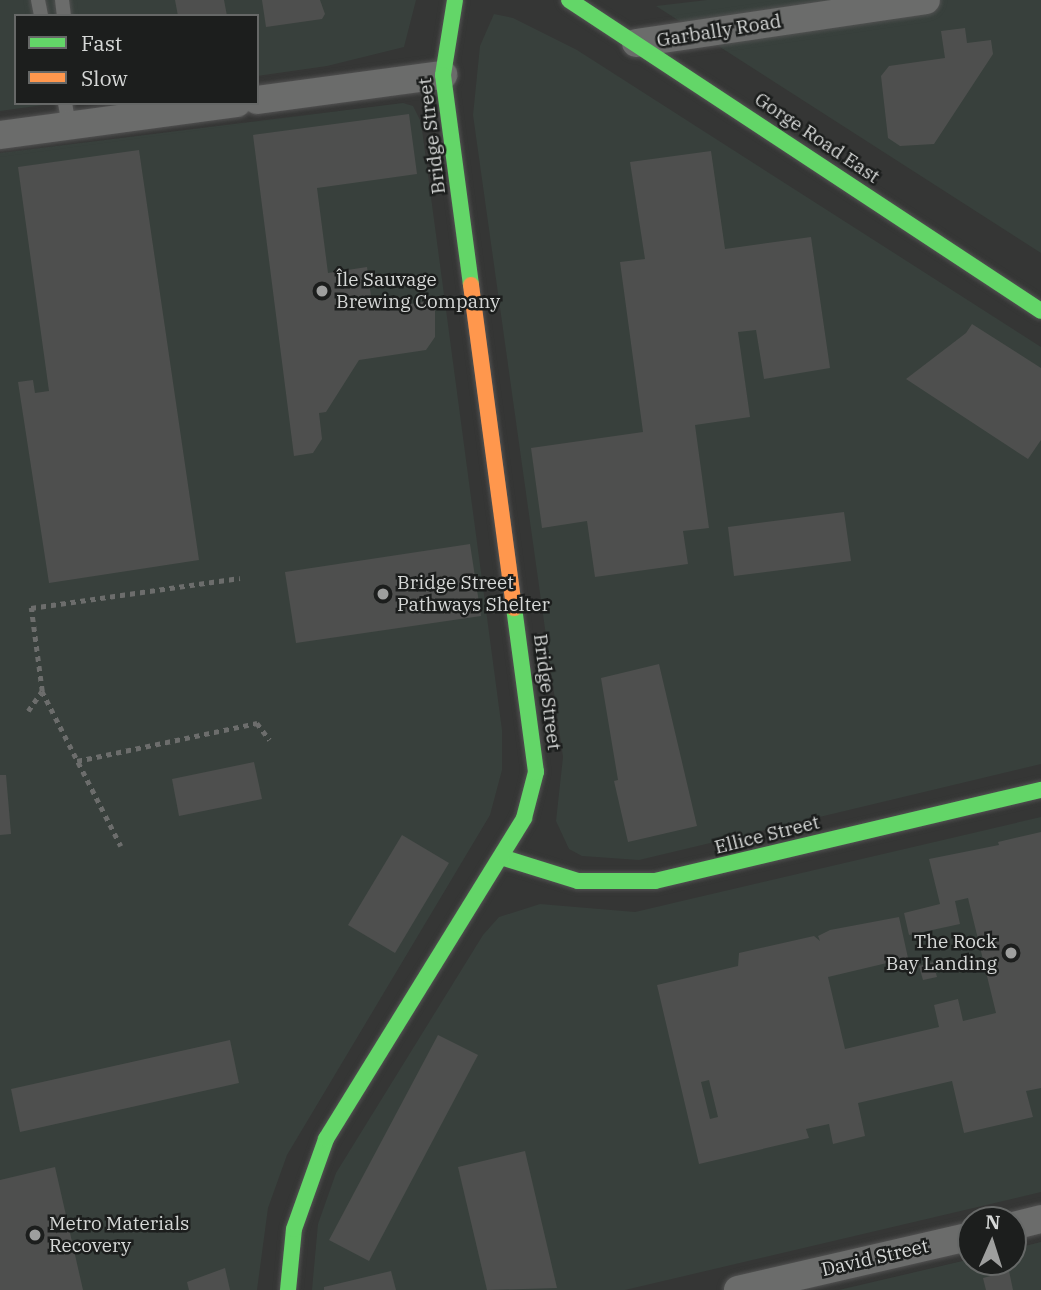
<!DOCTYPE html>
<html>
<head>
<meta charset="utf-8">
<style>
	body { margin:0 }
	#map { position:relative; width:1041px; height:1290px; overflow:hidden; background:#353635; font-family:"IBM Plex Serif",serif }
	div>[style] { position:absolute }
	.built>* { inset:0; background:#38403c }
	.building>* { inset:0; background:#4e4f4e }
	.path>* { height:4.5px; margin-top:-2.25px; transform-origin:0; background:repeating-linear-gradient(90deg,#6c6d6c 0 5px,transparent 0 10px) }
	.roads { filter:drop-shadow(0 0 2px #525252) drop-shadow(0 0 2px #525252) }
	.lane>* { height:14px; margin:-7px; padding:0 7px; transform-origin:7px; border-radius:7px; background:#6b6c6b }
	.street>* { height:28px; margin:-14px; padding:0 14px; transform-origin:14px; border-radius:14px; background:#6b6c6b }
	.fast>* { height:16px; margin:-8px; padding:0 8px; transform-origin:8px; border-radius:8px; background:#63d668 }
	.slow>* { height:16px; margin:-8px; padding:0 8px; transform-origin:8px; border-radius:8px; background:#ff974d }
	.dots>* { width:19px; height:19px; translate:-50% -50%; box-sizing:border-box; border:4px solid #1c1e1d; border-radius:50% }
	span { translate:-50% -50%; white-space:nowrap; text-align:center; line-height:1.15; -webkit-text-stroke:5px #1c1e1d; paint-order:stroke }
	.street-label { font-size:19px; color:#d6d8d7 }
	.poi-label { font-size:19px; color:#d6d8d7 }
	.left { translate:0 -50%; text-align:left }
	.right { translate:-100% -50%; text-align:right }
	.legend { position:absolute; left:14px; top:14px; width:245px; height:91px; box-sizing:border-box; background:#1c1e1d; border:2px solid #666867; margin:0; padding:9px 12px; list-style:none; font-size:21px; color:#d6d8d7 }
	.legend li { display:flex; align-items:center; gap:14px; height:35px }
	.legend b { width:35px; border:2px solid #666867 }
	.north { position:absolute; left:957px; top:1206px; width:70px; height:70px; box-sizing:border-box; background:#1c1e1d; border:2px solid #666867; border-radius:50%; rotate:3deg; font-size:19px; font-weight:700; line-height:28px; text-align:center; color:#d6d8d7 }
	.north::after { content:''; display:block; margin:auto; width:24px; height:32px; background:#9e9f9e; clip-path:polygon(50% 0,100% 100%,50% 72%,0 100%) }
</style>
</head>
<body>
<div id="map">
	<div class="built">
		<i style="clip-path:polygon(0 0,416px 0,404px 47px,327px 66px,257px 76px,257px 16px,16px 16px,16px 103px,58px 103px,0 111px)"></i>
		<i style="clip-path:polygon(707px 0,1041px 0,1041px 253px,656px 6px)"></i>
		<i style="clip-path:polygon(494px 14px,513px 18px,577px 50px,1041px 347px,1041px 764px,639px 860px,582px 856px,569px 849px,556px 821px,563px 757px,473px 115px,480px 46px)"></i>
		<i style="clip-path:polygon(403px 103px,413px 106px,421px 122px,502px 730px,502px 770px,490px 815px,287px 1155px,268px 1208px,257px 1290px,0 1290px,0 153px)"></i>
		<i style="clip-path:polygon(1041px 817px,1041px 1192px,625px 1290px,312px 1290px,318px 1224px,336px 1173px,483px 935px,499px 917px,540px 904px,635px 912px)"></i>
		<i style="clip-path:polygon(1041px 1242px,1041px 1290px,839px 1290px,971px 1259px,1013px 1262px,1013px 1249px)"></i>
	</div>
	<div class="building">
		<i style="clip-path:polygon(175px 0,224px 0,227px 16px,178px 16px)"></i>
		<i style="clip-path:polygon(262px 0,320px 0,325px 14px,322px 19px,266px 27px)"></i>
		<i style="clip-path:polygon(965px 28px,967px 43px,991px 40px,993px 54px,934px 144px,900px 146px,888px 138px,881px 76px,889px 66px,945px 58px,941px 31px)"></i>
		<i style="clip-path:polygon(409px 114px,417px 174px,317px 188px,328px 273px,367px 267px,373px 310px,435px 300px,435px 337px,426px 350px,359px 360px,326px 412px,319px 413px,322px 439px,313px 453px,294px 456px,253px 135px)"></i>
		<i style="clip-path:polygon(139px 150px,199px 560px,49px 583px,18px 382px,33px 380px,35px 393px,49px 391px,18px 167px)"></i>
		<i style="clip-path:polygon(711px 151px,725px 249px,811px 237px,830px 368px,764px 379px,756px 330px,738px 332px,750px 417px,695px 425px,709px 528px,683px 531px,688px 564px,595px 577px,587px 521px,542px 528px,531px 448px,643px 432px,620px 262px,645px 259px,630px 162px)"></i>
		<i style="clip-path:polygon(972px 324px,1041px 368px,1041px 440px,1028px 459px,906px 379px,966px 333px)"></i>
		<i style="clip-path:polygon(844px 512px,851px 561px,734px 576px,728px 527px)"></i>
		<i style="clip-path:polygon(470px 544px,481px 616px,296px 643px,285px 572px)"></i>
		<i style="clip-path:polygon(659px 664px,697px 826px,628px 842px,614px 781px,618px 780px,601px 678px)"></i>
		<i style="clip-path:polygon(254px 762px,262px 799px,179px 816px,172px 779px)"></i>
		<i style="clip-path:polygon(0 775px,6px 775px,11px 834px,0 835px)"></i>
		<i style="clip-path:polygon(evenodd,1041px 832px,1041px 1088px,1026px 1091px,1033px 1117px,964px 1133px,952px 1081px,858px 1103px,865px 1136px,833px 1144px,829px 1124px,806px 1129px,809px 1138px,699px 1164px,657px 985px,738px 966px,739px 953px,814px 936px,820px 941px,818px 936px,830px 930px,899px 917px,908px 958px,828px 977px,845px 1049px,939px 1027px,934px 1005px,958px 999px,963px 1021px,996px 1013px,968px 898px,955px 901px,960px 924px,909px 935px,904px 913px,940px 904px,929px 859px,999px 845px,998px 842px,1041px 832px,709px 1080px,718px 1117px,710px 1119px,701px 1082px,709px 1080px)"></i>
		<i style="clip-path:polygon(402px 835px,449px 863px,395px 953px,348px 925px)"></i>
		<i style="clip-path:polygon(933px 962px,937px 977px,923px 980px,919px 966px)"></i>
		<i style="clip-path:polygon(438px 1035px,478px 1055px,369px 1261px,329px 1240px)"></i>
		<i style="clip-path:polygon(230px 1040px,239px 1083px,20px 1132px,11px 1089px)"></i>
		<i style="clip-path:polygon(525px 1151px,557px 1288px,487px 1290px,458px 1167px)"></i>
		<i style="clip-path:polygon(55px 1167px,83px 1290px,0 1290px,0 1180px)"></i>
		<i style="clip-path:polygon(225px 1268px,230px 1290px,189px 1290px,187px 1282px)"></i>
		<i style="clip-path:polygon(391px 1271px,396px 1290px,324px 1290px,324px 1287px)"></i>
		<i style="clip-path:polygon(1009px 1271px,1013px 1290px,986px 1290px,983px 1278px)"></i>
	</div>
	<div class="path">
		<i style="left:42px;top:691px;width:174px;rotate:63deg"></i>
		<i style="left:28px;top:711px;width:24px;rotate:-55deg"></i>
		<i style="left:42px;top:691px;width:84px;rotate:-97.5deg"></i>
		<i style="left:31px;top:608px;width:211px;rotate:-8.2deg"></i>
		<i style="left:77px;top:761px;width:184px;rotate:-11.9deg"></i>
		<i style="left:257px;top:723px;width:21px;rotate:53deg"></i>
	</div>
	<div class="roads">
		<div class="lane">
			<i style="left:38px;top:0;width:16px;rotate:79deg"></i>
			<i style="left:62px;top:0;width:16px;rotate:83deg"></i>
			<i style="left:65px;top:103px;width:23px;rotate:80deg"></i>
		</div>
		<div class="street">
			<i style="left:636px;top:43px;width:293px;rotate:-8.4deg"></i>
			<i style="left:257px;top:100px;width:188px;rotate:-7.7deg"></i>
			<i style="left:0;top:135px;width:239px;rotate:-7.7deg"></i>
			<i style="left:1013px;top:1226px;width:29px;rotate:-14deg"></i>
			<i style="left:738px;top:1290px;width:239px;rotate:-13deg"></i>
		</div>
		<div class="fast">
			<i style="left:455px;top:0;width:76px;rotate:99.1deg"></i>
			<i style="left:443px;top:75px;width:212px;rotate:82.4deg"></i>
			<i style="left:569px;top:0;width:565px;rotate:33.38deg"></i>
			<i style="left:501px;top:857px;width:81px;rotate:17.3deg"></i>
			<i style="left:578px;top:881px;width:77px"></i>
			<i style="left:655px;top:881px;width:397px;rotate:-13.3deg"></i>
			<i style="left:288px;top:1290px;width:61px;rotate:-84.4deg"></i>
			<i style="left:294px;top:1229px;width:96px;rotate:-70.4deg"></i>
			<i style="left:326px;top:1139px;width:377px;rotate:-58.3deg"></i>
			<i style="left:524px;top:818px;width:48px;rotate:-75.4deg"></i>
			<i style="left:536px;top:772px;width:165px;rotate:-97.6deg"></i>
		</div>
		<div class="slow">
			<i style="left:471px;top:285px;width:326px;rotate:82.4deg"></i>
		</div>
	</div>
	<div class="dots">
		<i style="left:322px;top:291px;background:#9e9f9e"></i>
		<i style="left:383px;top:594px;background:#9e9f9e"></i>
		<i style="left:1011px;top:953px;background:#9e9f9e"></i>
		<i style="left:35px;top:1235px;background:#9e9f9e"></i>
	</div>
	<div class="street-label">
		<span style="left:719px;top:31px;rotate:-9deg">Garbally Road</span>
		<span style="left:432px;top:136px;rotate:-97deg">Bridge Street</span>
		<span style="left:817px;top:138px;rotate:34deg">Gorge Road East</span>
		<span style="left:547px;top:692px;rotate:83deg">Bridge Street</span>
		<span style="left:767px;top:835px;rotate:-14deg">Ellice Street</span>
		<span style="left:875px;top:1258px;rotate:-13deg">David Street</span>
	</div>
	<div class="poi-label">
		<span class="left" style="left:336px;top:291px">Île Sauvage<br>Brewing Company</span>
		<span class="left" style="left:397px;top:594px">Bridge Street<br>Pathways Shelter</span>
		<span class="right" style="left:997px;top:953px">The Rock<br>Bay Landing</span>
		<span class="left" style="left:49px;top:1235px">Metro Materials<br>Recovery</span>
	</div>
	<ul class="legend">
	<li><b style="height:9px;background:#63d668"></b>Fast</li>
	<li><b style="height:9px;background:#ff974d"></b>Slow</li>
	</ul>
	<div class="north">N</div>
</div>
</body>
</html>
